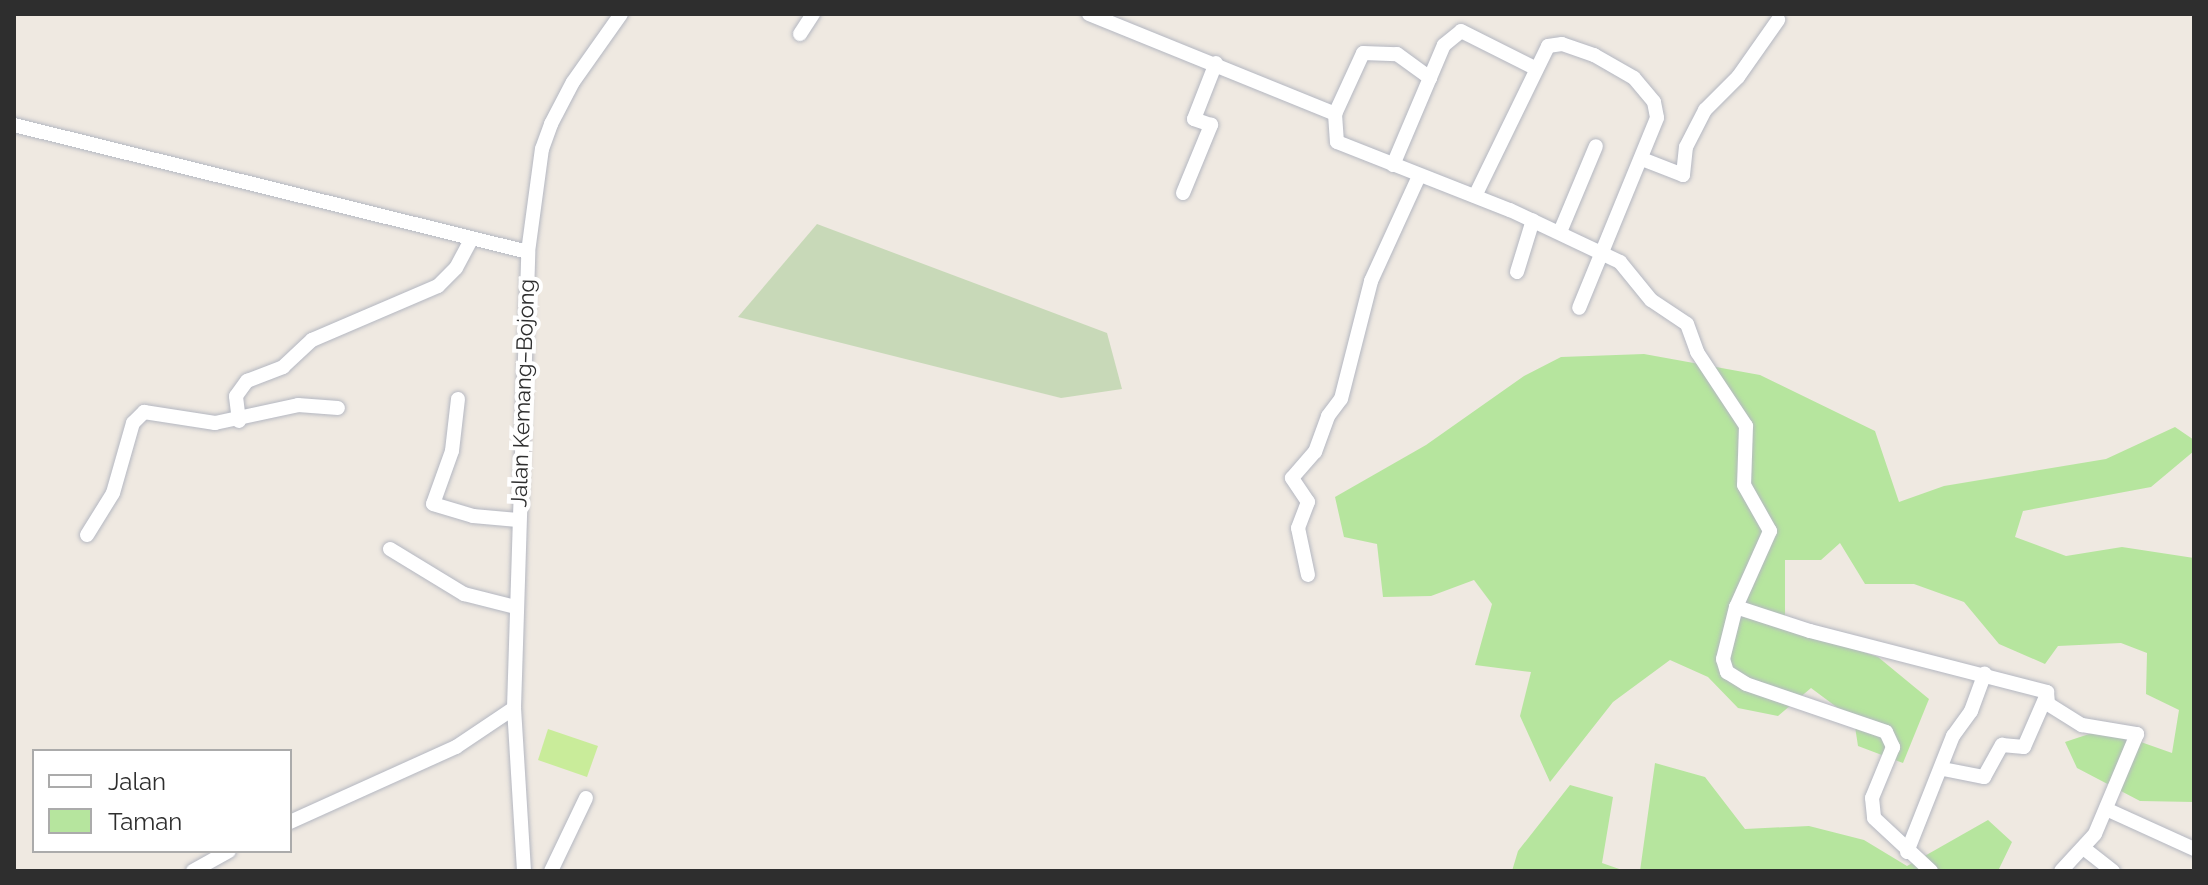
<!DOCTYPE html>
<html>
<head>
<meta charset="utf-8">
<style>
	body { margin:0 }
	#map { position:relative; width:2208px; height:885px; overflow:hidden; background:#efe9e1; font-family:Raleway,sans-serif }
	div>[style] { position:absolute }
	.green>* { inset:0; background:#b6e59e }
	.cemetery>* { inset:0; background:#c8d9b8 }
	.pitch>* { inset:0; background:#c9ec9a }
	.roads { filter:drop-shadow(0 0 2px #b4b7c1) drop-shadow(0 0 2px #b4b7c1) }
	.street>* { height:14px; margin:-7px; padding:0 7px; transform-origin:7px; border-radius:7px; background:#fff }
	span { translate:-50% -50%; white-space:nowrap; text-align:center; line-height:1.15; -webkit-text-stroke:8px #fff; paint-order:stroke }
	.street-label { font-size:22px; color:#2e2e2e }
	.frame { position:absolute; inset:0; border:16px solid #2e2e2e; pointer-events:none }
	.legend { position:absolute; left:32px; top:749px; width:260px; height:104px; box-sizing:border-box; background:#fff; border:2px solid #ababab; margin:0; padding:10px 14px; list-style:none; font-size:24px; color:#2e2e2e }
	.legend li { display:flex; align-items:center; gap:16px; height:40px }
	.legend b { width:40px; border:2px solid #ababab }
</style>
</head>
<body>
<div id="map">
	<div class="green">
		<i style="clip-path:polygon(1644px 354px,1760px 375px,1875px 431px,1899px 502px,1944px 486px,2106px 459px,2175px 427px,2194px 440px,2194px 451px,2151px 487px,2023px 511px,2015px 537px,2066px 556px,2122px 547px,2194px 558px,2194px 802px,2140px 801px,2077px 768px,2065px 742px,2104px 729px,2172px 753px,2179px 710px,2146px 694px,2147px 653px,2121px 643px,2058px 646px,2045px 664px,1999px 644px,1964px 602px,1914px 584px,1865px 584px,1840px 543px,1821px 560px,1785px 560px,1785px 625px,1878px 657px,1929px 699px,1903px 763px,1858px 746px,1854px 720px,1811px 688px,1778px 716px,1738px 708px,1708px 677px,1670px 660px,1613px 702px,1550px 782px,1520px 716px,1531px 672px,1475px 665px,1492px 604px,1474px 580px,1431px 596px,1383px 597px,1377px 544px,1344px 537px,1335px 497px,1426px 445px,1524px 376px,1561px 357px)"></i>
		<i style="clip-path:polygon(1655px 763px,1705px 777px,1745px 829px,1809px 826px,1864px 840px,1907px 866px,1988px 820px,2012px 842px,1998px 871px,1640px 871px)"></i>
		<i style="clip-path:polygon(1570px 785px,1613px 797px,1602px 863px,1625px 871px,1512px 871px,1518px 851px)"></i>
	</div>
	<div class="cemetery">
		<i style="clip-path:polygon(817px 224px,1107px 333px,1122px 389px,1061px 398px,738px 317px)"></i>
	</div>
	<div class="pitch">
		<i style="clip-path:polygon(548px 729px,598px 746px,587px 777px,538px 760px)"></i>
	</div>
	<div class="roads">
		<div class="street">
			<i style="left:1089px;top:14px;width:266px;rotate:22.1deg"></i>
			<i style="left:1335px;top:114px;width:28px;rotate:86deg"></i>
			<i style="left:1337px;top:142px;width:186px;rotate:21.5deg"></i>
			<i style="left:1510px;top:210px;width:122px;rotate:25.3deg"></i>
			<i style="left:1620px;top:262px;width:49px;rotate:50.8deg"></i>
			<i style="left:1651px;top:300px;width:43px;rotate:33.7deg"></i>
			<i style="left:1687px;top:324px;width:30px;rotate:70deg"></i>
			<i style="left:1697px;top:352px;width:89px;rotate:56.5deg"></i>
			<i style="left:1746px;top:426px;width:59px;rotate:91.9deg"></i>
			<i style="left:1744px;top:485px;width:53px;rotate:60.5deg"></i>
			<i style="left:1770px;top:531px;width:83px;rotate:114.1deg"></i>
			<i style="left:1736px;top:607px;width:78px;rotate:18deg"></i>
			<i style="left:1810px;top:631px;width:245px;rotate:14.4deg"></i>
			<i style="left:2047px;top:692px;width:12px;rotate:85deg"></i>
			<i style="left:2048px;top:704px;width:40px;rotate:32deg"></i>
			<i style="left:2082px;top:725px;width:56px;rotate:9.3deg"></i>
			<i style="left:2137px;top:734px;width:108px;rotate:112.8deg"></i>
			<i style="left:2095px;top:834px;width:50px;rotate:132.6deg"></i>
			<i style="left:800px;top:34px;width:24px;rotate:-57deg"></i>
			<i style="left:1335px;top:114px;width:67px;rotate:-65.3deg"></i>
			<i style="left:1363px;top:53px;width:34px;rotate:2deg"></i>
			<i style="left:1397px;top:54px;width:41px;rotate:36deg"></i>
			<i style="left:14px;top:125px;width:529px;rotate:13.88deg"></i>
			<i style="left:1642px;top:159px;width:44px;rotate:21.3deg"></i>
			<i style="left:1683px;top:175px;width:28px;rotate:-84deg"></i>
			<i style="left:1686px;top:147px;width:42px;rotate:-62.8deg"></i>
			<i style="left:1705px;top:110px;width:47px;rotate:-45deg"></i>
			<i style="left:1738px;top:77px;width:70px;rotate:-54.9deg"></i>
			<i style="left:1393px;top:165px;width:130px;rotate:-67deg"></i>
			<i style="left:1444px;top:45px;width:22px;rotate:-39deg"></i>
			<i style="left:1461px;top:31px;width:83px;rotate:26.6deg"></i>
			<i style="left:1183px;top:193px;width:74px;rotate:-67.6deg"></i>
			<i style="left:1211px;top:125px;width:18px;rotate:-161deg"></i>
			<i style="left:1194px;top:119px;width:60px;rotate:-68.6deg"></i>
			<i style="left:1475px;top:196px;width:167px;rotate:-64deg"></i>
			<i style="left:1548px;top:46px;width:14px;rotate:-8deg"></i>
			<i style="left:1562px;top:44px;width:34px;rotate:19deg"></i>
			<i style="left:1594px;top:55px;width:46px;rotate:29.9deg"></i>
			<i style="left:1634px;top:78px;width:31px;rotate:50deg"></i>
			<i style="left:1654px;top:102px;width:16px;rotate:79deg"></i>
			<i style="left:1657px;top:118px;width:205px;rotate:112.3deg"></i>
			<i style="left:1560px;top:232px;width:93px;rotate:-67.3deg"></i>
			<i style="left:1517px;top:272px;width:54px;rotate:-72.9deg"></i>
			<i style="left:458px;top:399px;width:52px;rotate:96.6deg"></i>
			<i style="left:452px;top:451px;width:56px;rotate:109.7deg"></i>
			<i style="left:433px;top:504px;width:42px;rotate:16.7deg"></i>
			<i style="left:473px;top:516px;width:45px;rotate:5.1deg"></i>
			<i style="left:239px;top:421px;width:25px;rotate:-97deg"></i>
			<i style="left:236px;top:396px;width:19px;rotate:-54deg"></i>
			<i style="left:247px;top:381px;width:39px;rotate:-21deg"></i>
			<i style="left:283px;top:367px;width:40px;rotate:-43deg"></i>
			<i style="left:312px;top:340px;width:137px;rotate:-23.2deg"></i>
			<i style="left:438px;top:286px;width:25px;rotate:-45deg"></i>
			<i style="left:456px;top:268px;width:32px;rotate:-62deg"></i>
			<i style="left:87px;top:535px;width:49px;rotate:-58.2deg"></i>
			<i style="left:113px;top:493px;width:73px;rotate:-74.1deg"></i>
			<i style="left:133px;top:423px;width:16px;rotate:-45deg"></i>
			<i style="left:144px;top:412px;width:72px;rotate:8.8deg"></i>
			<i style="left:215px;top:423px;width:85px;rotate:-12.2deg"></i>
			<i style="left:298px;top:405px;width:40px;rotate:4.3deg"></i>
			<i style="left:390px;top:549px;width:87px;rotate:31.3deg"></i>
			<i style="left:464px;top:594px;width:53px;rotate:14.3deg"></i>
			<i style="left:1308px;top:575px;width:48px;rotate:-102deg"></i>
			<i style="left:1298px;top:528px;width:28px;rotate:-69deg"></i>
			<i style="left:1308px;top:502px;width:29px;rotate:-124deg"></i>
			<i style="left:1292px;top:478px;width:35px;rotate:-49deg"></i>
			<i style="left:1315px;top:452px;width:38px;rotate:-70deg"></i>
			<i style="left:1328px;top:416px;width:21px;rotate:-53deg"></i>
			<i style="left:1341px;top:399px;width:122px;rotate:-75.7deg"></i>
			<i style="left:1371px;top:281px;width:115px;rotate:-65.4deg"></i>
			<i style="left:1736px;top:607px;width:54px;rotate:104deg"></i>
			<i style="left:1723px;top:659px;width:14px;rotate:73deg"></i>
			<i style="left:1727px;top:672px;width:22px;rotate:32deg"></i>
			<i style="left:1746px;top:684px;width:148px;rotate:18.9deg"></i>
			<i style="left:1886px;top:732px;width:17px;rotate:65deg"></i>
			<i style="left:1893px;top:747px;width:55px;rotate:112.4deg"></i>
			<i style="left:1872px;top:798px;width:20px;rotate:84deg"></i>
			<i style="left:1874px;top:818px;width:78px;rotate:42.9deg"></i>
			<i style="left:1943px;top:769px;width:42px;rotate:11deg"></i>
			<i style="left:1984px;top:777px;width:37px;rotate:-61deg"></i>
			<i style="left:2002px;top:745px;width:22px;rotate:5deg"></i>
			<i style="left:2024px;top:747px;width:52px;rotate:-66.4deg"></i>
			<i style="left:2106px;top:809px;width:97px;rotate:24.4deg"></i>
			<i style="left:290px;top:822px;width:182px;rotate:-24.3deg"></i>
			<i style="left:456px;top:747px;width:70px;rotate:-33.9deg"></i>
			<i style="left:2086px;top:850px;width:34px;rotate:38deg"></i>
			<i style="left:1907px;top:852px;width:125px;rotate:-68.4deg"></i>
			<i style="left:1953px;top:736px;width:31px;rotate:-54deg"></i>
			<i style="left:1971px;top:711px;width:40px;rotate:-69.8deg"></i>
			<i style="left:193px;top:871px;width:41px;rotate:-29.1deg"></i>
			<i style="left:524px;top:871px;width:163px;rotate:-93.5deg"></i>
			<i style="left:514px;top:708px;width:456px;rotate:-88.2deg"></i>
			<i style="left:528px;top:252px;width:104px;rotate:-82.3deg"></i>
			<i style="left:542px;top:149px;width:27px;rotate:-70deg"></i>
			<i style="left:551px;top:124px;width:47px;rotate:-62.4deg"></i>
			<i style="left:573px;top:82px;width:83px;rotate:-54.8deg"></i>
			<i style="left:551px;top:871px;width:81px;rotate:-64.4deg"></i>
		</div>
	</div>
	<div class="street-label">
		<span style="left:523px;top:393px;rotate:-88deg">Jalan Kemang–Bojong</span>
	</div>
	<div class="frame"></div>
	<ul class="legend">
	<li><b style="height:10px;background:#fff"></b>Jalan</li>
	<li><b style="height:22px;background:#b6e59e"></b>Taman</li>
	</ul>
</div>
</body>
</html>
